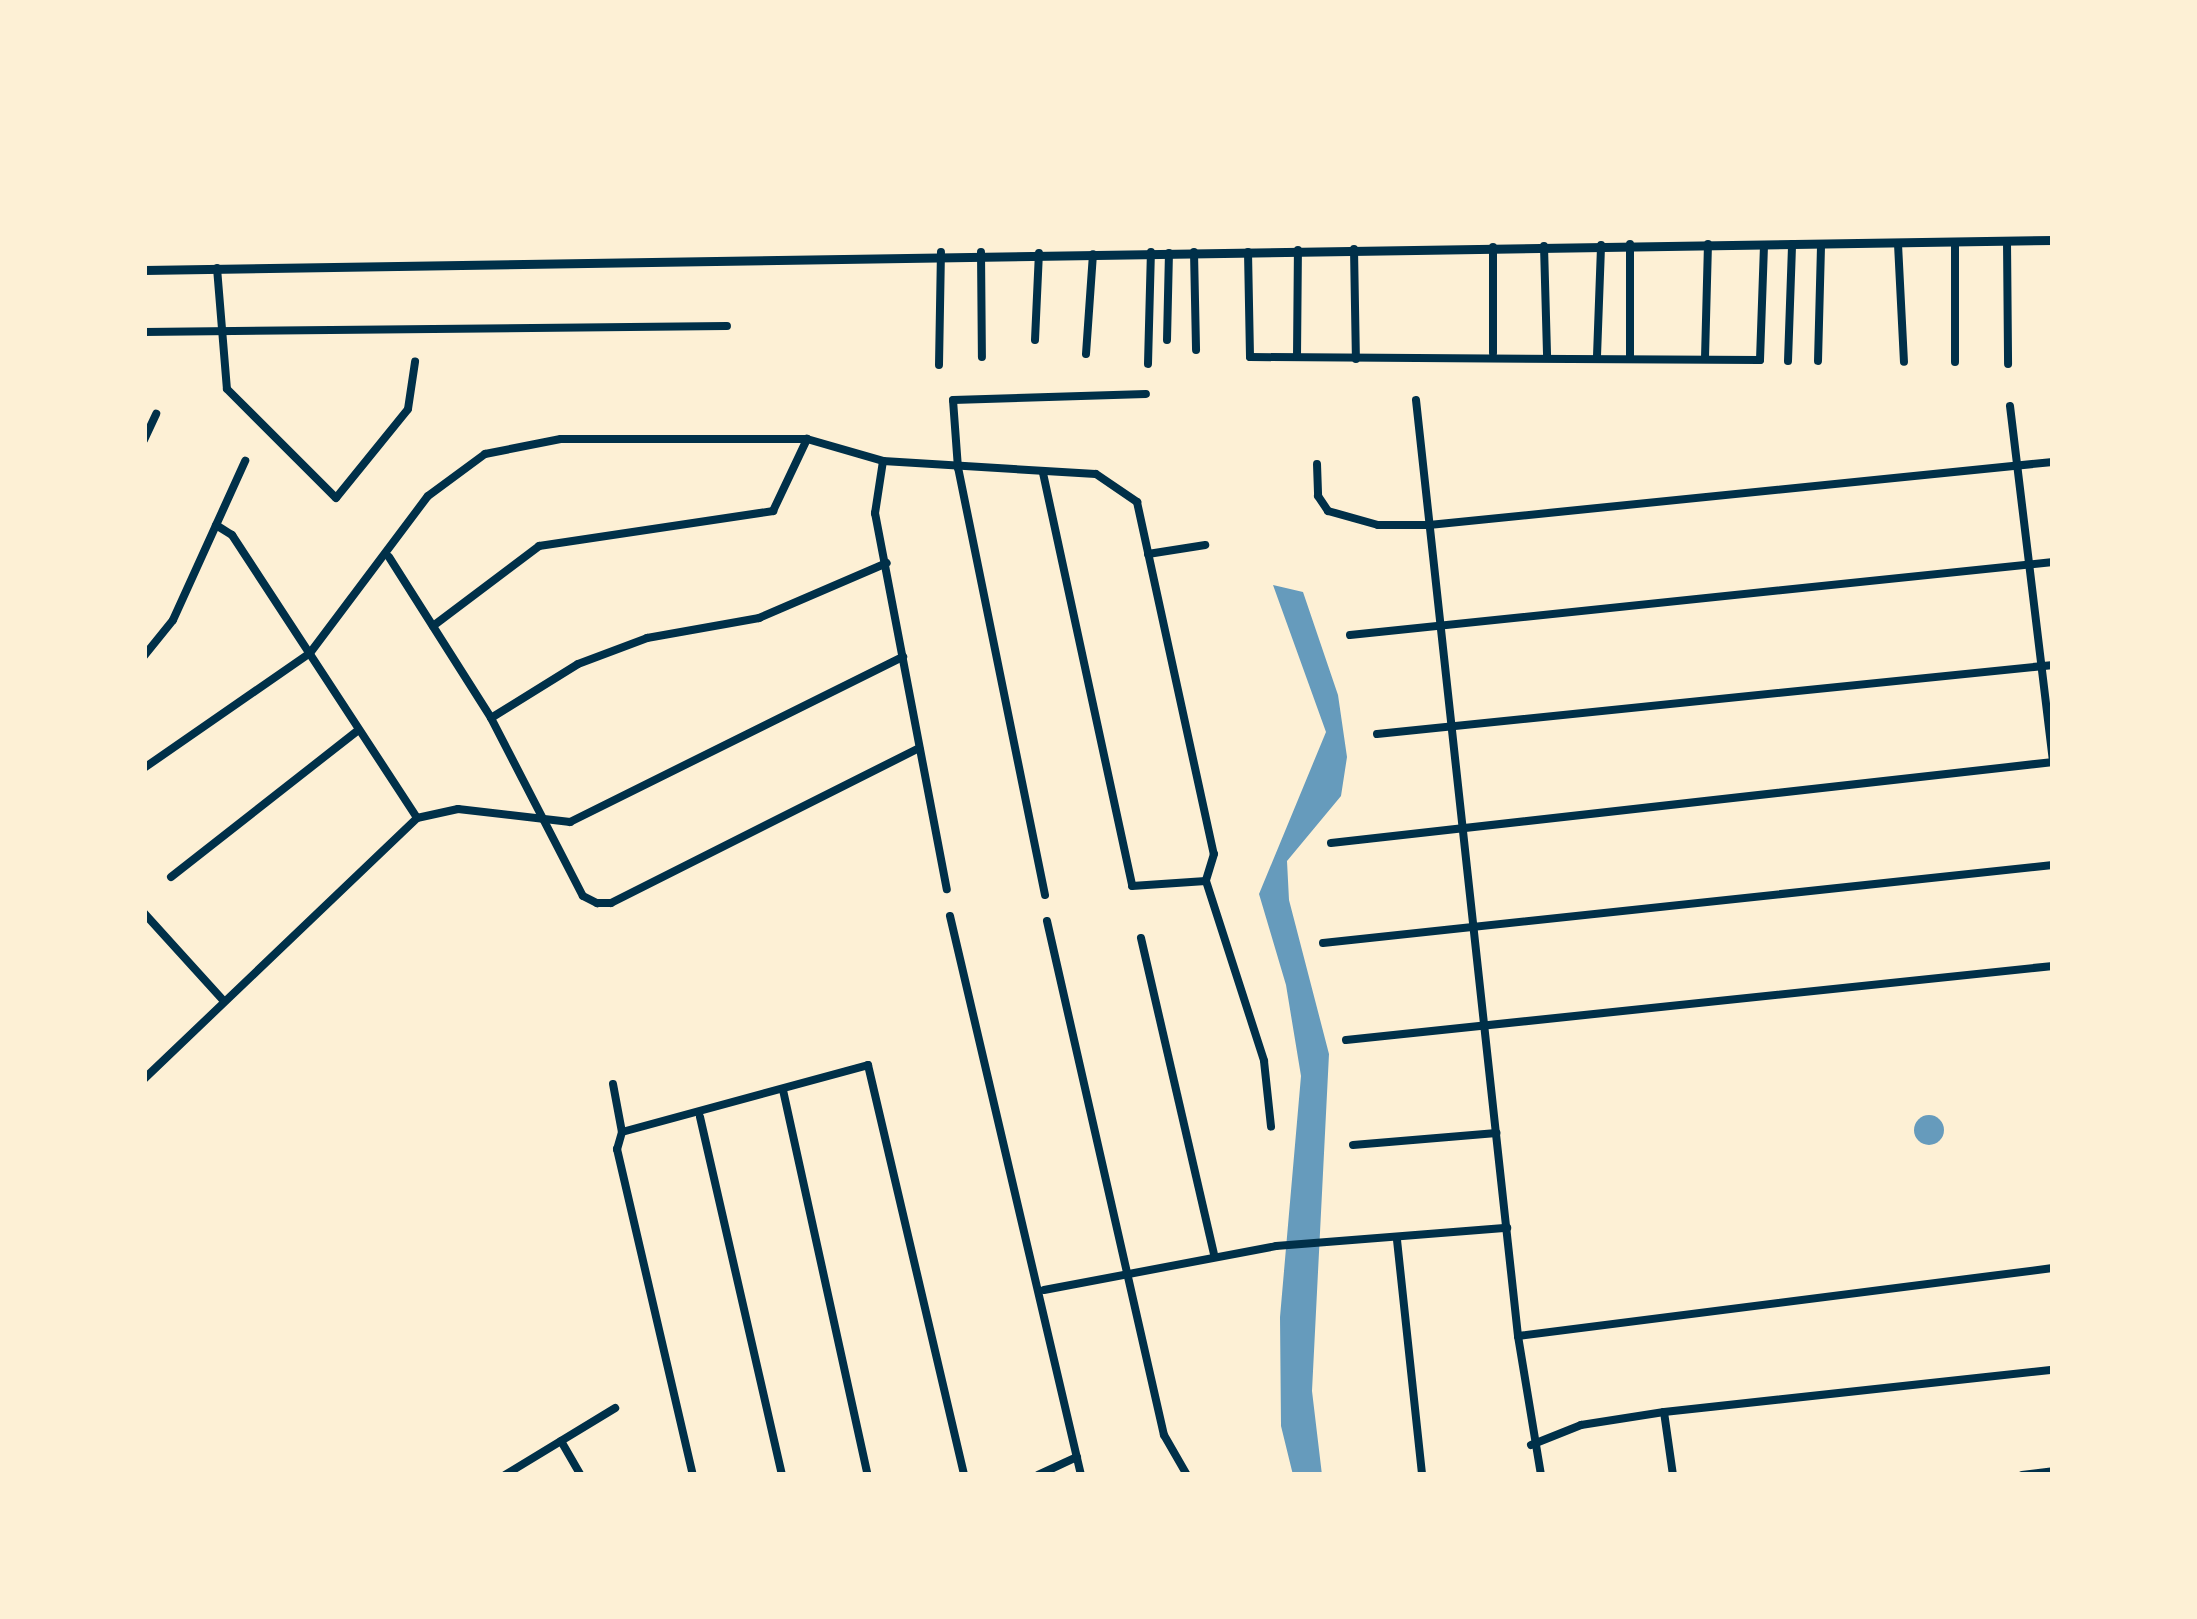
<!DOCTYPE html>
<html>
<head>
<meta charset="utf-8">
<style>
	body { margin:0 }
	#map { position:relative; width:2197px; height:1619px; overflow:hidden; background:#fdf0d5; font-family:Roboto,sans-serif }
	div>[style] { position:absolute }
	.water>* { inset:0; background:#669bbc }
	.round { border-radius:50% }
	.minor>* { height:8px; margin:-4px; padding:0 4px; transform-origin:4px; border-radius:4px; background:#003049 }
	.tertiary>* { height:9px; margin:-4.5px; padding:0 4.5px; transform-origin:4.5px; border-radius:4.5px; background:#003049 }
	span { translate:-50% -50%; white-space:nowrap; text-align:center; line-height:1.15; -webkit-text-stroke:10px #fdf0d5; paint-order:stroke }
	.frame { position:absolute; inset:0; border:147px solid #fdf0d5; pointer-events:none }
</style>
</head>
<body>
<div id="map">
	<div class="water">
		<i style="clip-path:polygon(1273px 585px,1303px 592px,1338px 695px,1347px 757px,1341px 796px,1287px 861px,1289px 900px,1329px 1054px,1312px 1391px,1322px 1475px,1293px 1475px,1281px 1426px,1280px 1317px,1301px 1076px,1286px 985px,1259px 894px,1326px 732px)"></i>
		<i class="round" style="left:1914px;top:1115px;width:30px;height:30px"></i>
	</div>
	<div class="minor">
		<i style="left:2007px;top:241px;width:123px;rotate:89.5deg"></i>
		<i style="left:1630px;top:244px;width:112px;rotate:90deg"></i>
		<i style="left:1898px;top:244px;width:118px;rotate:87.1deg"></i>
		<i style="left:1544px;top:246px;width:110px;rotate:88.4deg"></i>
		<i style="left:1493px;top:247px;width:106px;rotate:90deg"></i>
		<i style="left:1354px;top:249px;width:110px;rotate:89deg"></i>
		<i style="left:981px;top:252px;width:105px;rotate:89.5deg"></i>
		<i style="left:1194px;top:252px;width:98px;rotate:88.8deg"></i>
		<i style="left:1248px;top:252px;width:105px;rotate:88.9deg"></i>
		<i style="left:1250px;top:357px;width:510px;rotate:0.34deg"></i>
		<i style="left:1760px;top:360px;width:115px;rotate:-88deg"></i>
		<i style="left:217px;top:268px;width:121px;rotate:85.3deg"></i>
		<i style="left:227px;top:389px;width:154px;rotate:45deg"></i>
		<i style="left:336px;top:498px;width:114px;rotate:-51deg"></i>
		<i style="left:408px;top:409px;width:48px;rotate:-81.5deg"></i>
		<i style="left:144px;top:332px;width:583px;rotate:-0.59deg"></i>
		<i style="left:1035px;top:340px;width:87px;rotate:-87.4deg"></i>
		<i style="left:1167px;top:340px;width:87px;rotate:-88.7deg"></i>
		<i style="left:1086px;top:354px;width:100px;rotate:-86deg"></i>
		<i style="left:1597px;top:356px;width:111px;rotate:-87.9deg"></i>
		<i style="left:1297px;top:357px;width:107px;rotate:-89.5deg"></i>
		<i style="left:1705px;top:358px;width:114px;rotate:-88.5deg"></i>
		<i style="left:1788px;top:361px;width:117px;rotate:-88deg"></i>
		<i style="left:1818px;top:361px;width:117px;rotate:-88.5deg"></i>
		<i style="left:1955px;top:362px;width:120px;rotate:-90deg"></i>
		<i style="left:1148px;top:364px;width:112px;rotate:-88.5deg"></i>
		<i style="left:939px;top:365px;width:113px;rotate:-89deg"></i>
		<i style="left:1416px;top:400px;width:942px;rotate:83.78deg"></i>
		<i style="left:1518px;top:1336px;width:141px;rotate:80.6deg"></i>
		<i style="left:2010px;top:406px;width:359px;rotate:83.1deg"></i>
		<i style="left:144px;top:440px;width:29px;rotate:-65deg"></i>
		<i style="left:883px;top:461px;width:53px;rotate:98.7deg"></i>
		<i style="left:875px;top:513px;width:383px;rotate:79.2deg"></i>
		<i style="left:1317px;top:464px;width:32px;rotate:88deg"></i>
		<i style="left:1318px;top:496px;width:18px;rotate:56deg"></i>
		<i style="left:1328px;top:511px;width:52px;rotate:15.6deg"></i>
		<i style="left:1378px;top:525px;width:51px"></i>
		<i style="left:1429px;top:525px;width:627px;rotate:-5.77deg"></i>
		<i style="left:1043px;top:473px;width:422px;rotate:77.8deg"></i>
		<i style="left:1132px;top:886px;width:74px;rotate:-3.9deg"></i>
		<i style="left:216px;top:525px;width:19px;rotate:32deg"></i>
		<i style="left:232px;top:535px;width:338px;rotate:56.8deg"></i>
		<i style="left:1148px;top:554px;width:58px;rotate:-9deg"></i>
		<i style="left:389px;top:557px;width:191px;rotate:57.6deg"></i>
		<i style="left:491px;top:718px;width:200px;rotate:62.7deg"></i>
		<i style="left:583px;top:896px;width:16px;rotate:27deg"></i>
		<i style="left:597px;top:903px;width:14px"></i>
		<i style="left:611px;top:903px;width:345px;rotate:-26.7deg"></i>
		<i style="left:433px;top:626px;width:133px;rotate:-37deg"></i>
		<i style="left:539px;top:546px;width:237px;rotate:-8.5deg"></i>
		<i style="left:773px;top:511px;width:80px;rotate:-64.7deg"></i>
		<i style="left:1350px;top:635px;width:707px;rotate:-5.93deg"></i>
		<i style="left:144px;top:656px;width:46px;rotate:-51.1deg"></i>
		<i style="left:173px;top:620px;width:175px;rotate:-65.6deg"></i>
		<i style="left:491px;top:718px;width:102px;rotate:-31.8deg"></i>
		<i style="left:578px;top:664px;width:74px;rotate:-20.6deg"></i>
		<i style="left:647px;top:638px;width:114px;rotate:-10.1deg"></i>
		<i style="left:759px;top:618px;width:139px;rotate:-23.3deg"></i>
		<i style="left:1377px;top:734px;width:680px;rotate:-5.83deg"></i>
		<i style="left:144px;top:768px;width:202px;rotate:-34.7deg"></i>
		<i style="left:310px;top:653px;width:196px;rotate:-53.1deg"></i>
		<i style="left:428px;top:496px;width:71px;rotate:-36.4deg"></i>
		<i style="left:485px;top:454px;width:77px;rotate:-11.2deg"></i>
		<i style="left:561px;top:439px;width:246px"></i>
		<i style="left:807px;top:439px;width:79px;rotate:16.1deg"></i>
		<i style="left:883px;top:461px;width:213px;rotate:3.5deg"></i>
		<i style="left:1096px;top:474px;width:50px;rotate:34.3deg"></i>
		<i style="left:1137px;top:502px;width:360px;rotate:77.7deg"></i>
		<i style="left:1214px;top:854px;width:28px;rotate:107deg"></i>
		<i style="left:1331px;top:843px;width:727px;rotate:-6.4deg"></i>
		<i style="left:171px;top:877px;width:235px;rotate:-38.1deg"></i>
		<i style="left:1206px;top:881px;width:189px;rotate:72.1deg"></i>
		<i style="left:1264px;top:1061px;width:66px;rotate:83.9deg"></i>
		<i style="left:1045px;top:895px;width:436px;rotate:-101.5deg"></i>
		<i style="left:958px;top:468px;width:68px;rotate:-94.2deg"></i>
		<i style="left:953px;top:400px;width:193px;rotate:-1.8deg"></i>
		<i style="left:144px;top:913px;width:118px;rotate:47.8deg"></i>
		<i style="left:950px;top:916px;width:574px;rotate:76.81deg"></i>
		<i style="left:1047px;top:921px;width:527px;rotate:77.18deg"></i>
		<i style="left:1164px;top:1435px;width:46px;rotate:60.1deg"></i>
		<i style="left:1141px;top:938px;width:325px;rotate:77deg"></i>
		<i style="left:1323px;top:943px;width:734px;rotate:-6.1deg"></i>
		<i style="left:1346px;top:1040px;width:711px;rotate:-5.98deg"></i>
		<i style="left:144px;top:1079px;width:378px;rotate:-43.7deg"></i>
		<i style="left:417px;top:818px;width:42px;rotate:-12.4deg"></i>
		<i style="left:458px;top:809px;width:113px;rotate:6.6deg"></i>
		<i style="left:570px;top:822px;width:372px;rotate:-26.4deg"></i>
		<i style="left:613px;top:1084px;width:49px;rotate:79.4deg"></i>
		<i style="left:783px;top:1090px;width:394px;rotate:77.6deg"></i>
		<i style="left:700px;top:1117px;width:367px;rotate:77.1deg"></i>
		<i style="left:622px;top:1132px;width:255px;rotate:-15.2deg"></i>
		<i style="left:868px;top:1065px;width:421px;rotate:76.8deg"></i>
		<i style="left:622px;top:1132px;width:18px;rotate:106deg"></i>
		<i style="left:617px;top:1149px;width:335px;rotate:76.9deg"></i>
		<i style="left:1353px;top:1145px;width:144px;rotate:-4.8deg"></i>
		<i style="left:1397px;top:1240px;width:236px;rotate:83.9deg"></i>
		<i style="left:1044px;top:1290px;width:236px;rotate:-10.7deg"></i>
		<i style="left:1276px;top:1246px;width:232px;rotate:-4.5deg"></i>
		<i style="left:1518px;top:1336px;width:539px;rotate:-7.24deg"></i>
		<i style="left:1664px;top:1412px;width:64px;rotate:81.9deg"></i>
		<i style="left:561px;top:1441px;width:39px;rotate:60deg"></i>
		<i style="left:1531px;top:1445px;width:54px;rotate:-21.8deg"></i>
		<i style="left:1581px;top:1425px;width:84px;rotate:-8.9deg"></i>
		<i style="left:1664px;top:1412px;width:391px;rotate:-6.2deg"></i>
		<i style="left:505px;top:1475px;width:129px;rotate:-31.3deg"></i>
		<i style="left:1038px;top:1475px;width:43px;rotate:-24.8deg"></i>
		<i style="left:2022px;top:1475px;width:31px;rotate:-7deg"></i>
	</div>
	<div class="tertiary">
		<i style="left:144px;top:270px;width:1909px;rotate:-0.9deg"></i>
	</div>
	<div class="frame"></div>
</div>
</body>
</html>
